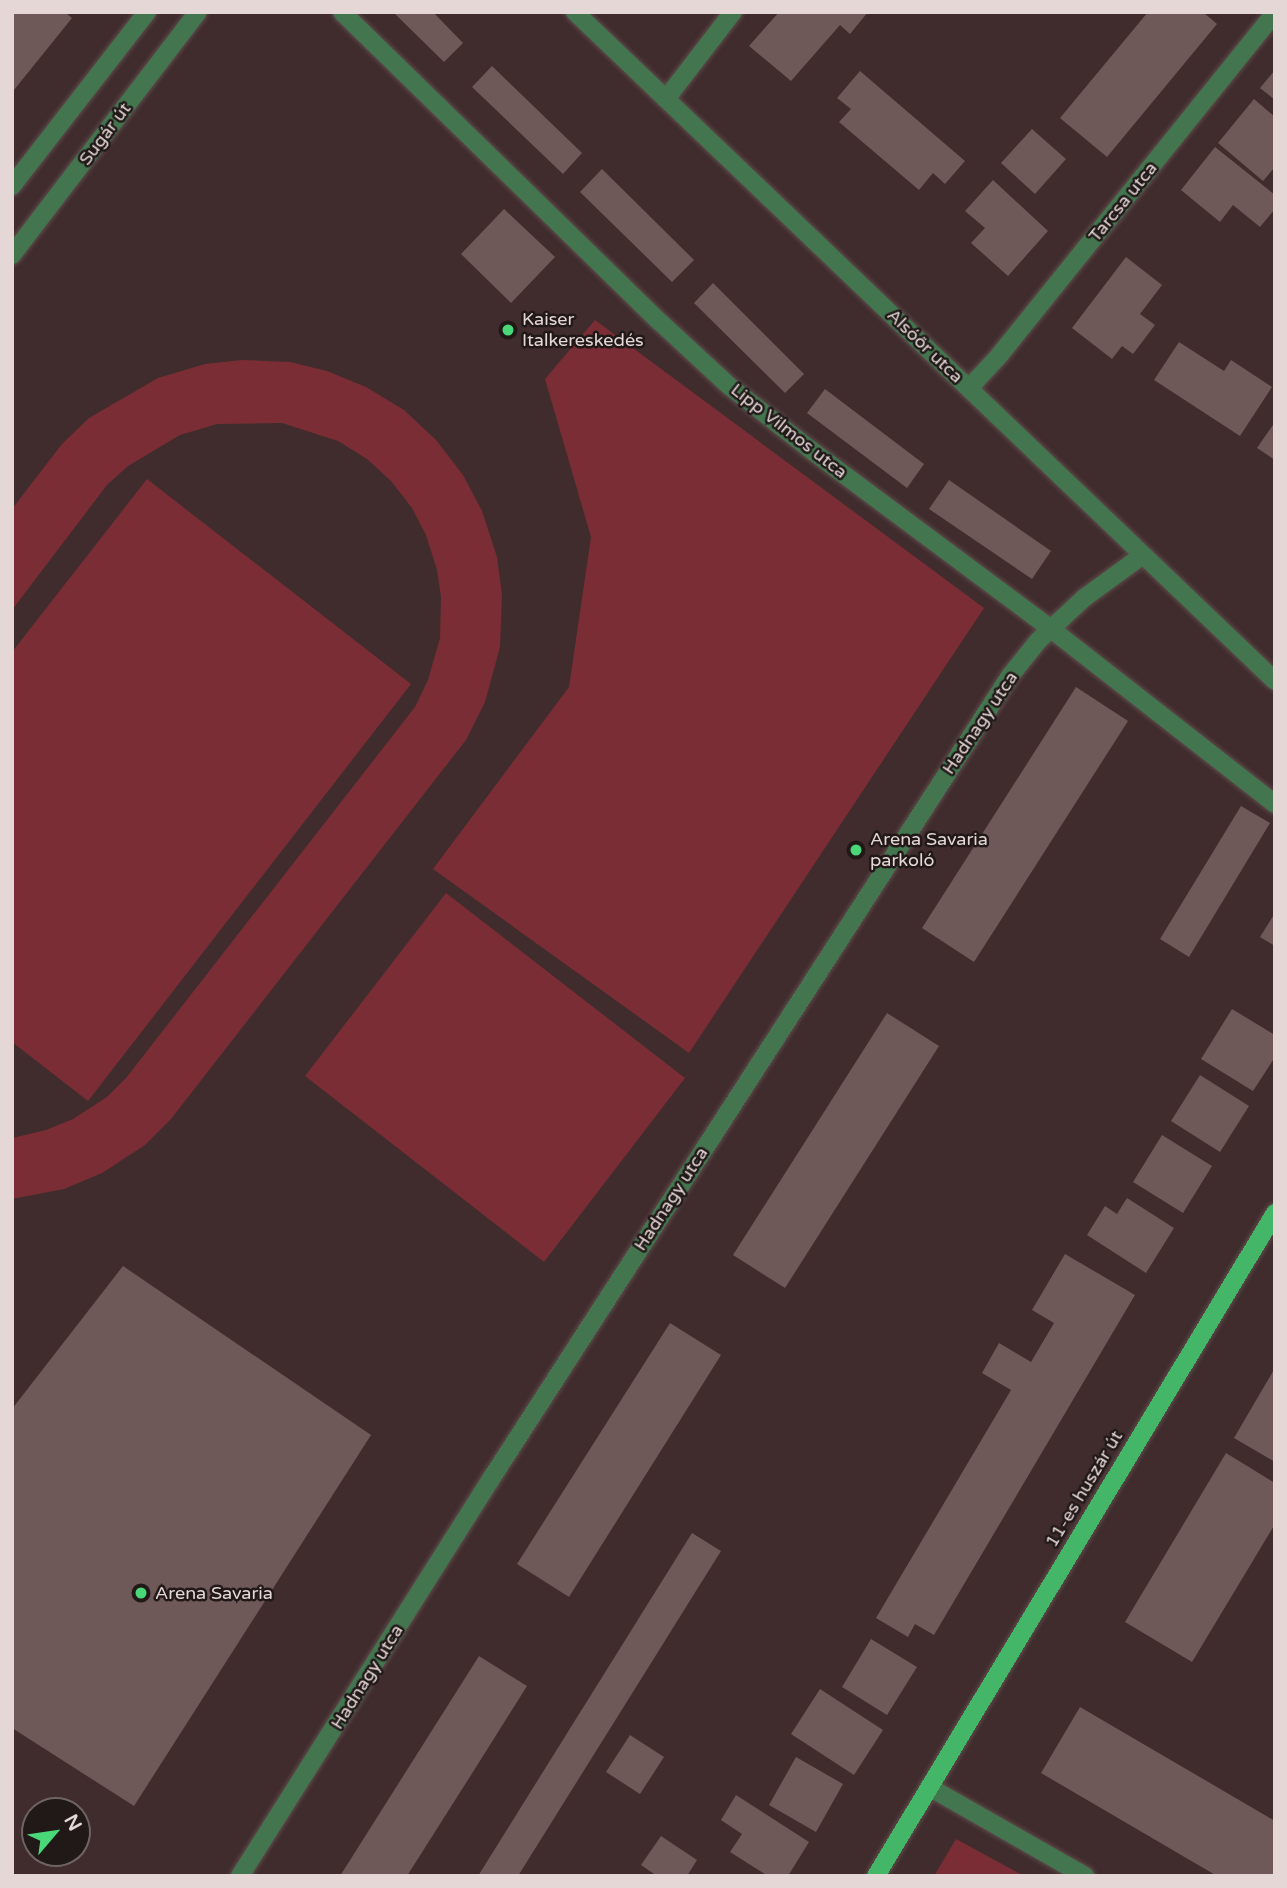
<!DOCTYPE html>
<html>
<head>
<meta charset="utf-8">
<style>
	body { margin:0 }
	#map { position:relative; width:1287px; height:1888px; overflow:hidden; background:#402c2d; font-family:"Varela Round",sans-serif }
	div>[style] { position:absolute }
	.green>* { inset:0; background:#7a2d34 }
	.building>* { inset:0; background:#6e5858 }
	.roads { filter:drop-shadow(0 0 2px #5e4b4b) drop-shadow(0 0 2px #5e4b4b) }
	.minor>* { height:18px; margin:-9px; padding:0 9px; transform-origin:9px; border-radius:9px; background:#43754f }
	.major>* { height:18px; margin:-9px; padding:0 9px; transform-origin:9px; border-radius:9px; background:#43b667 }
	.dots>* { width:19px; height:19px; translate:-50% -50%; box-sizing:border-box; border:4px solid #211818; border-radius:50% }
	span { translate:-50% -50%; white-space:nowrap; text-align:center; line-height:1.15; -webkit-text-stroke:5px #211818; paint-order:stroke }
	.street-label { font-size:18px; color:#e4d7d6 }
	.poi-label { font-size:18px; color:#e4d7d6 }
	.left { translate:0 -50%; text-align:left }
	.frame { position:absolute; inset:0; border:14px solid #e4d7d6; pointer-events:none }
	.north { position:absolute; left:21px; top:1797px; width:70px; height:70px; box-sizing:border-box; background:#211818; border:2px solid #6f6464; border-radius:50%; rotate:61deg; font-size:19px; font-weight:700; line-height:28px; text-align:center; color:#e4d7d6 }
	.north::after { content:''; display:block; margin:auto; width:24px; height:32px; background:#4ad778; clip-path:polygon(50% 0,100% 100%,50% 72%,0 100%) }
</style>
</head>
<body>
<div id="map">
	<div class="green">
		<i style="clip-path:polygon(595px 320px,984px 608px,689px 1053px,433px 869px,569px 687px,591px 537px,545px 379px)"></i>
		<i style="clip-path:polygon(242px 360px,290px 362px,327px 371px,366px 387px,404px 410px,436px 440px,463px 475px,482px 511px,497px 557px,502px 595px,500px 647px,485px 702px,466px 740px,171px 1119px,145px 1145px,102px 1173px,64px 1189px,12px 1199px,12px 1138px,46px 1130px,73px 1119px,107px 1097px,126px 1078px,415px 707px,428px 680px,440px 638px,441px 597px,437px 570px,426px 535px,412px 508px,391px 481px,367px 459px,338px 441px,282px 423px,217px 424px,180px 435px,128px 466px,107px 485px,12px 610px,12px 509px,62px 444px,89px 418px,158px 378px,205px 364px)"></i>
		<i style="clip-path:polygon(147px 479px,411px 684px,88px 1101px,12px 1042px,12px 652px)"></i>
		<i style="clip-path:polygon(446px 893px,685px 1078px,544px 1262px,305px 1076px)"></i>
		<i style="clip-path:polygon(956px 1839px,1024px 1876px,934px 1876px)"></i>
	</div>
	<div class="building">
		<i style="clip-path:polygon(12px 12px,65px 12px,72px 18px,14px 90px)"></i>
		<i style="clip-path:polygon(393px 12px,433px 12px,463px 43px,444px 62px)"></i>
		<i style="clip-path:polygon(779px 12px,868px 12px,850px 34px,840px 25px,791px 81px,749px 46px)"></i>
		<i style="clip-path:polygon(1148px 12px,1203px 12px,1217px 24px,1107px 157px,1060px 118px)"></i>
		<i style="clip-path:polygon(492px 66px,582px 153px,563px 174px,472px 87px)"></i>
		<i style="clip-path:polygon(1275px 70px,1275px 100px,1260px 88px)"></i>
		<i style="clip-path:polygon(860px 71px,965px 161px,945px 184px,933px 173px,919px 190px,839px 122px,851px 109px,837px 98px)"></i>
		<i style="clip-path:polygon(1254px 99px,1275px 117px,1275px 167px,1263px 181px,1218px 143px)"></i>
		<i style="clip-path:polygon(1032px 129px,1066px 159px,1035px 194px,1001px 163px)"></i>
		<i style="clip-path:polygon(1215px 147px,1275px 195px,1275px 209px,1260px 227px,1233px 205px,1220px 222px,1181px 190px)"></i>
		<i style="clip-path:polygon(602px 169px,694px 260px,672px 282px,580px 192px)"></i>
		<i style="clip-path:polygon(993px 180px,1048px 231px,1008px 276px,971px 243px,985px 228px,965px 211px)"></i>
		<i style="clip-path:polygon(504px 209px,555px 257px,511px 303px,461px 254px)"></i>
		<i style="clip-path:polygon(1126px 257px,1162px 285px,1140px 314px,1155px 325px,1133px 354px,1122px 346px,1112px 359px,1072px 328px)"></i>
		<i style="clip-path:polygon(713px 283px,804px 374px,785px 393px,694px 303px)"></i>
		<i style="clip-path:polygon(1179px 342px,1224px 371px,1231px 360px,1272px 387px,1240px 436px,1154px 380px)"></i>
		<i style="clip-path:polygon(825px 389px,924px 464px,907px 488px,807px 413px)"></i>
		<i style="clip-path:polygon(1275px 422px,1275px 460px,1257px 448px)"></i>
		<i style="clip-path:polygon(949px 480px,1051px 551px,1032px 579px,929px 509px)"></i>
		<i style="clip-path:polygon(1076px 687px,1128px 721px,974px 962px,922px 928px)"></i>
		<i style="clip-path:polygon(1241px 806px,1270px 823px,1189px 957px,1160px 939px)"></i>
		<i style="clip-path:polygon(1275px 913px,1275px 946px,1260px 937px)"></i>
		<i style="clip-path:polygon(1232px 1009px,1275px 1035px,1275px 1057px,1253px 1091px,1201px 1059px)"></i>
		<i style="clip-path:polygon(887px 1013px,939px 1046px,785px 1288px,733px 1255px)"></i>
		<i style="clip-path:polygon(1200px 1075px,1249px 1106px,1220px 1152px,1171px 1121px)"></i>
		<i style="clip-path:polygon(1162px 1135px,1212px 1166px,1183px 1213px,1133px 1182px)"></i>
		<i style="clip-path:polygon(1127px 1198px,1174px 1228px,1146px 1273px,1087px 1235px,1105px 1206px,1117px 1214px)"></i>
		<i style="clip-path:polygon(1065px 1254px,1135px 1295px,934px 1635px,915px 1624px,908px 1637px,876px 1618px,1011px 1390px,982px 1373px,999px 1343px,1031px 1362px,1054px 1323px,1032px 1310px)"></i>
		<i style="clip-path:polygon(123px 1266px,371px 1435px,134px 1806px,12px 1728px,12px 1409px)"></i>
		<i style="clip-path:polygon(670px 1323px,721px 1355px,569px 1597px,517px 1564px)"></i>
		<i style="clip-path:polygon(1275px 1368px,1275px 1462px,1234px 1438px)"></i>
		<i style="clip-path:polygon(1226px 1453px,1275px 1483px,1275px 1524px,1192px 1662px,1125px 1622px)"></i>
		<i style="clip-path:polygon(692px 1533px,721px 1551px,518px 1876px,478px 1876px)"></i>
		<i style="clip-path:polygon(871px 1639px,917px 1667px,887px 1715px,842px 1687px)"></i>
		<i style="clip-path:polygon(479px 1656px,527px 1686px,478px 1764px,407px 1876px,340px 1876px)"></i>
		<i style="clip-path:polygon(820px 1689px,883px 1730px,854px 1775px,791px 1734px)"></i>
		<i style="clip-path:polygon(1080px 1707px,1275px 1821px,1275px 1876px,1217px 1876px,1041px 1773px)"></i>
		<i style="clip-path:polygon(630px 1735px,664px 1757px,640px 1794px,606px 1772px)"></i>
		<i style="clip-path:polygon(796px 1757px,843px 1784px,816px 1832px,769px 1805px)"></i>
		<i style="clip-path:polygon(736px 1795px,809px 1842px,788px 1876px,768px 1876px,730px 1852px,742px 1834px,721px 1820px)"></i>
		<i style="clip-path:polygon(661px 1836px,697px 1860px,687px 1876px,657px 1876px,641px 1865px)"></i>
	</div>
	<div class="roads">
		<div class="minor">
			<i style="left:342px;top:12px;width:444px;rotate:44.3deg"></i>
			<i style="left:660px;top:322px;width:93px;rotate:42.8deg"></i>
			<i style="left:728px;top:385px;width:105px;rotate:38.1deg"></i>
			<i style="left:811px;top:450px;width:299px;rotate:36.7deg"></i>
			<i style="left:1051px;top:629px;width:284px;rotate:38deg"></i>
			<i style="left:575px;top:12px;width:968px;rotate:43.7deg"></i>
			<i style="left:666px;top:99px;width:110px;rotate:-52.4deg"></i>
			<i style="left:12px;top:186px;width:220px;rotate:-52.2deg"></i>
			<i style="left:12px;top:255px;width:306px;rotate:-52.6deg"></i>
			<i style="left:969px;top:388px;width:42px;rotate:-46.9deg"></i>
			<i style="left:998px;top:357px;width:442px;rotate:-51.2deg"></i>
			<i style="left:929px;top:1787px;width:180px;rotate:29.7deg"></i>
			<i style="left:240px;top:1876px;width:470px;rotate:-57.7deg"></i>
			<i style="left:491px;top:1479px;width:956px;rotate:-57.12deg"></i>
			<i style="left:1010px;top:676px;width:45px;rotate:-51.3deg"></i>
			<i style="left:1038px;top:641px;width:63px;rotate:-43.1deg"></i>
			<i style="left:1084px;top:598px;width:73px;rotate:-36.1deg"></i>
		</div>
		<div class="major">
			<i style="left:876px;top:1876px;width:774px;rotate:-58.96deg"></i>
		</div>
	</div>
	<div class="dots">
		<i style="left:508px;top:330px;background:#4ad778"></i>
		<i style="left:856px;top:850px;background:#4ad778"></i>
		<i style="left:141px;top:1593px;background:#4ad778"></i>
	</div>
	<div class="street-label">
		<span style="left:105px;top:134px;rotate:-53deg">Sugár út</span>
		<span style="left:1123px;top:202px;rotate:-51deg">Tarcsa utca</span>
		<span style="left:925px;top:346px;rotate:44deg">Alsóőr utca</span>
		<span style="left:789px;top:431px;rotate:38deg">Lipp Vilmos utca</span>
		<span style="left:980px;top:723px;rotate:-56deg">Hadnagy utca</span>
		<span style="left:671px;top:1199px;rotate:-57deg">Hadnagy utca</span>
		<span style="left:1084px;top:1489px;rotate:-59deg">11-es huszár út</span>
		<span style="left:367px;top:1677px;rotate:-58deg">Hadnagy utca</span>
	</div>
	<div class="poi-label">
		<span class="left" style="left:522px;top:330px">Kaiser<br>Italkereskedés</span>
		<span class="left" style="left:870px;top:850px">Arena Savaria<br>parkoló</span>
		<span class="left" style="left:155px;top:1593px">Arena Savaria</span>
	</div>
	<div class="frame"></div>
	<div class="north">N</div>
</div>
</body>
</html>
